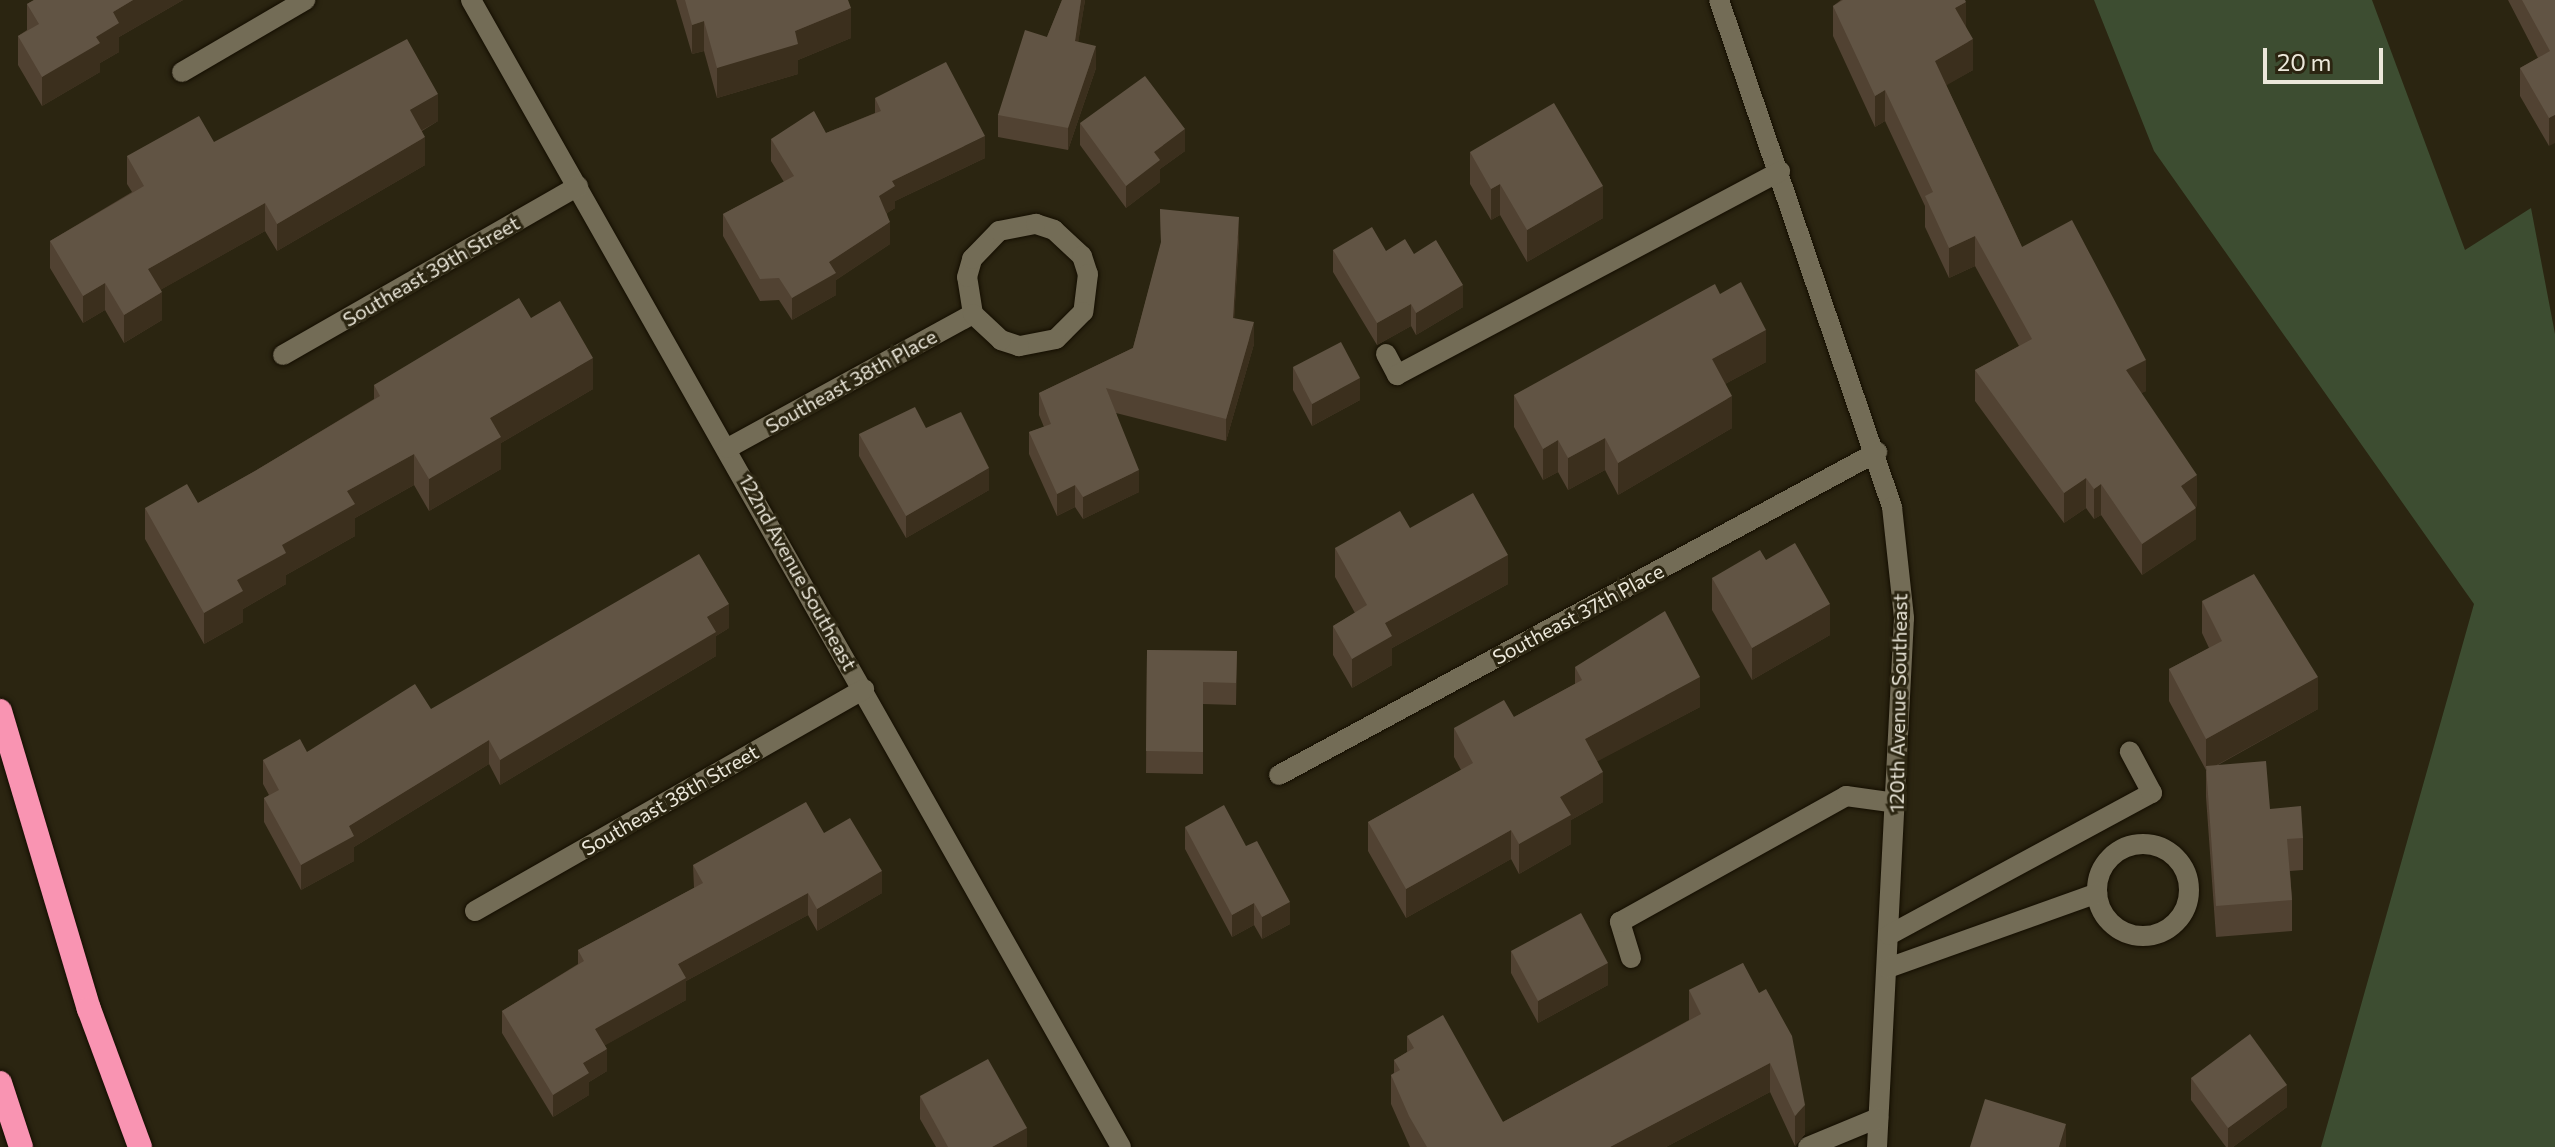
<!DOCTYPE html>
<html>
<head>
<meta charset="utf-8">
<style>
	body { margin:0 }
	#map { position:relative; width:2555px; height:1147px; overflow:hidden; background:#2b2511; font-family:Commissioner,sans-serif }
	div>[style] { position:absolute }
	.green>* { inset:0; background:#3d4d31 }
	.roads { filter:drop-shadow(0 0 2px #140e00) drop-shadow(0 0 2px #140e00) }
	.minor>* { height:20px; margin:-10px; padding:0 10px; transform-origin:10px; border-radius:10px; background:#736c56 }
	.minor>.ring { margin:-10px; padding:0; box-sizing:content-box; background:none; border:20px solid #736c56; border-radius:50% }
	.highway>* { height:24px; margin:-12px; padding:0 12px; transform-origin:12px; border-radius:12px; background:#f994b2 }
	.wall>* { inset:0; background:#514232 }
	.shaded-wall>* { inset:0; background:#3b2f1d }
	.building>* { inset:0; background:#615444 }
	span { translate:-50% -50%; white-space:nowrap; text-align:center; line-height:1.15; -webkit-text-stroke:6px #2b2511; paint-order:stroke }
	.street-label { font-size:20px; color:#ece8db }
	.scale { position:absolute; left:2263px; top:48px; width:120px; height:36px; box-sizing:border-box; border:4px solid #ece8db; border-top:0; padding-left:10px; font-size:24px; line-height:28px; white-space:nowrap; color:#ece8db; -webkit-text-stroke:6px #2b2511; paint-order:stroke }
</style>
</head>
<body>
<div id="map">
	<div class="green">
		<i style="clip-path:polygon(2094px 0,2372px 0,2465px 250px,2531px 208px,2555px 334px,2555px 1147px,2321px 1147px,2474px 604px,2154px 151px)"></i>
	</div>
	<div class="roads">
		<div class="minor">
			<i style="left:471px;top:0;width:1318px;rotate:60.46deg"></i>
			<i style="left:1719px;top:0;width:536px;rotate:71.16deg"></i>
			<i style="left:1892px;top:507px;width:112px;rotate:83.8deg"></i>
			<i style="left:1904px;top:618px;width:530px;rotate:92.92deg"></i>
			<i style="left:182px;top:72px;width:143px;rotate:-30.3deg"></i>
			<i style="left:1386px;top:354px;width:24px;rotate:62deg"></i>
			<i style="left:1397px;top:375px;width:434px;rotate:-28deg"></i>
			<i style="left:283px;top:355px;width:340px;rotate:-29.8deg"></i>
			<i style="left:728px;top:448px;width:279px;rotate:-28.7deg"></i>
			<i style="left:973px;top:314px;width:37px;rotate:-99deg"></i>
			<i style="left:967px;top:277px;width:19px;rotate:-74deg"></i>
			<i style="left:972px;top:259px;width:39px;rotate:-46deg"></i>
			<i style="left:999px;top:231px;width:38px;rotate:-11deg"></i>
			<i style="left:1036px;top:224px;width:19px;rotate:18deg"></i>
			<i style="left:1054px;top:230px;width:38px;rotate:43deg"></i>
			<i style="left:1082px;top:256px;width:19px;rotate:72deg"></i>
			<i style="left:1088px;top:274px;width:38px;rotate:97deg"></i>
			<i style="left:1083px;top:312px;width:38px;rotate:135deg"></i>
			<i style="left:1056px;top:339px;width:38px;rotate:169deg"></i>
			<i style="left:1019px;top:346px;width:19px;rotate:-162deg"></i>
			<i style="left:1001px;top:340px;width:38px;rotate:-137deg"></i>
			<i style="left:1279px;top:775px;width:680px;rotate:-28.37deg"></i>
			<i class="ring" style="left:2097px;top:844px;width:72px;height:72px"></i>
			<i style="left:475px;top:911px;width:448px;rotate:-29.7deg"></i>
			<i style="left:1889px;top:935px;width:299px;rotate:-28.4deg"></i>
			<i style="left:2152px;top:793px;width:47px;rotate:-118.2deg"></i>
			<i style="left:1631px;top:958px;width:38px;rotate:-107deg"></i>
			<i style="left:1620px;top:922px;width:259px;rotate:-29.1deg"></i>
			<i style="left:1846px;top:796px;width:50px;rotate:8deg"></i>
			<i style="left:1888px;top:968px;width:222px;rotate:-19.7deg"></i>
			<i style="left:1808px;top:1147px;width:76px;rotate:-22.5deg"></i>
		</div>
		<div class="highway">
			<i style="left:0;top:711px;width:311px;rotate:73.4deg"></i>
			<i style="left:89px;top:1009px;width:147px;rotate:69.7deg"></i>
			<i style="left:0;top:1083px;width:67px;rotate:71.8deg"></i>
		</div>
	</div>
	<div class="wall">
		<i style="clip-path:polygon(34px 0,183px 0,119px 37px,119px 52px,100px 63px,100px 72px,42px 106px,18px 65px,18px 36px,27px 30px,27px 4px)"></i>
		<i style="clip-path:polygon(676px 0,848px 0,851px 38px,798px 60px,798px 74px,717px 98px,704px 51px,692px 54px)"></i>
		<i style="clip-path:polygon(1062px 0,1085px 0,1078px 42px,1096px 68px,1068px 150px,998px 137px,998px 115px,1047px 37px)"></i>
		<i style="clip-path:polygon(1841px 0,1965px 0,1966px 27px,1973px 70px,1946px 85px,2022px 247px,2146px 391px,2141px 393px,2197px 506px,2195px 507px,2196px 539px,2142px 575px,2101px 515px,2094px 519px,2086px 508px,2064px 523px,1975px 401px,1975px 370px,2019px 346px,1975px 266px,1949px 278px,1925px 227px,1925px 206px,1885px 121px,1875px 127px,1833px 36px,1833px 6px)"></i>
		<i style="clip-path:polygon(2508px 0,2555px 0,2549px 146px,2520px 96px,2520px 68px,2538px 58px)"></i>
		<i style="clip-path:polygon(875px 98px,985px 158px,895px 201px,895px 208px,887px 213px,890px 244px,836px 280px,836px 295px,792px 320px,779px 300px,760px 301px,723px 236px,723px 214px,784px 182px,771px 161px,771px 139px,826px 133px,875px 113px)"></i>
		<i style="clip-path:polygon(438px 121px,422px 131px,425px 165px,277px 251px,265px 231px,160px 290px,162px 320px,124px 343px,105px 310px,83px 323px,50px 268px,50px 241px,132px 192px,127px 184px,127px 156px,214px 142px)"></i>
		<i style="clip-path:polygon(1080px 123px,1185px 151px,1160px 169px,1160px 182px,1126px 208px,1080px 145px)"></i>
		<i style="clip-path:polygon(1470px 152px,1603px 218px,1527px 262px,1500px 215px,1491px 220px,1470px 184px)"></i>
		<i style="clip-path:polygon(1160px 209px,1239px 239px,1234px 318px,1254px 344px,1226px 441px,1116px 413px,1139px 492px,1083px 519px,1075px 507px,1057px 516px,1029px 454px,1029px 432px,1044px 427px,1039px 415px,1039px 393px,1133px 348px,1161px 244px)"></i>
		<i style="clip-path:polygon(1333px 250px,1386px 251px,1414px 254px,1463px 307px,1416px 335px,1411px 326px,1377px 345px,1333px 272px)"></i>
		<i style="clip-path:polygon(1720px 294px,1766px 362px,1725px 384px,1732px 428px,1618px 495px,1605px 470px,1568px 490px,1558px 472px,1543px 480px,1514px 427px,1514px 395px)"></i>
		<i style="clip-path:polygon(531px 318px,593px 389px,501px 443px,501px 469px,429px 511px,414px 485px,355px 518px,355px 536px,286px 575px,286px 584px,243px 609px,243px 622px,204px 644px,145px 539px,145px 508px,198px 503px,255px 471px,374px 399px,374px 385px)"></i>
		<i style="clip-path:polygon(1293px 367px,1360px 400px,1312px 426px,1293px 390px)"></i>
		<i style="clip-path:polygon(926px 428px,989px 490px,906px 538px,859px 456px,859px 434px)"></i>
		<i style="clip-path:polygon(1410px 528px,1508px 584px,1392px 648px,1392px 665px,1352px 688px,1333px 655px,1333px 626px,1355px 613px,1335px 577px,1335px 548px)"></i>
		<i style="clip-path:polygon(1766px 560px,1830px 635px,1752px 680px,1712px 610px,1712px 578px)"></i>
		<i style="clip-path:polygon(2202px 601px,2318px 709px,2218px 765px,2303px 838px,2303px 870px,2290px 871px,2292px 900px,2292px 931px,2216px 937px,2206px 797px,2206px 770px,2169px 701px,2169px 669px,2209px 648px,2202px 633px)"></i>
		<i style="clip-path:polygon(729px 628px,716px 636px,716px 656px,500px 785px,489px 764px,354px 847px,354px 861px,301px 890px,264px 822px,264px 798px,269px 795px,263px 784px,263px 760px,307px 752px,431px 709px)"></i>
		<i style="clip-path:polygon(1147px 650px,1237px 651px,1236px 705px,1203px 704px,1203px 774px,1146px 773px)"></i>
		<i style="clip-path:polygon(1575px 667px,1700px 707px,1597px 761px,1603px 802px,1571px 820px,1571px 844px,1519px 874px,1511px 859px,1406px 918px,1368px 851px,1368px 822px,1461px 770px,1454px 757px,1454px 728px,1514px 717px,1575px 684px)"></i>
		<i style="clip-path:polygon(1185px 827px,1290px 924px,1262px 939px,1254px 925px,1232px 937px,1185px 849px)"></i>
		<i style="clip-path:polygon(824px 833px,882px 893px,817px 931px,808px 915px,686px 981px,686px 1000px,605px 1045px,607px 1071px,589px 1082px,589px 1095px,553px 1117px,502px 1033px,502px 1011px,578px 964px,578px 950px,694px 888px,693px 865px)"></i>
		<i style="clip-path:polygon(1511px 951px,1608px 985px,1538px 1023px,1511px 973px)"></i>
		<i style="clip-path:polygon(1743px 963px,1805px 1134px,1795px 1146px,1770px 1092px,1666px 1147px,1410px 1147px,1391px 1104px,1391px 1075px,1394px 1073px,1394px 1060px,1407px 1052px,1407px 1036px,1503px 1122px,1689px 1020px,1689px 990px)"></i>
		<i style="clip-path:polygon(2191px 1078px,2287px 1107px,2233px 1147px,2226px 1147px,2191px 1100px)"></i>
		<i style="clip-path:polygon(920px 1096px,1027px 1147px,936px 1147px,920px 1119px)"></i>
	</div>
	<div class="shaded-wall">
		<i style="clip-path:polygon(133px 0,183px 0,119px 37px,119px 52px,100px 63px,100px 72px,42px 106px,42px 77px,96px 37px,113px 12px)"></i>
		<i style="clip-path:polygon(1081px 0,1085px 0,1075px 63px,1075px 41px)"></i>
		<i style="clip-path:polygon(1966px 2px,1966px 33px,1955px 8px)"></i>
		<i style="clip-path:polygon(851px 8px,851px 38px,798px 60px,798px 74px,717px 98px,717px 68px,795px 31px)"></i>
		<i style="clip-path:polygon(704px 21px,704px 51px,692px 54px,692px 25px)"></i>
		<i style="clip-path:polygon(1973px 39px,1973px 70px,1935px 92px,1935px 61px)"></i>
		<i style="clip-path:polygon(1096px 46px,1096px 68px,1068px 150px,1068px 128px)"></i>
		<i style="clip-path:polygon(1885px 90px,1885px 121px,1875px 127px,1875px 96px)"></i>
		<i style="clip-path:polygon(438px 94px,438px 121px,410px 137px,410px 110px)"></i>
		<i style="clip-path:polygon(2555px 115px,2555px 143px,2549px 146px,2549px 118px)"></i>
		<i style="clip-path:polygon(1185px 129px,1185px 151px,1160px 169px,1160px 182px,1126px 208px,1126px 186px,1154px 152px)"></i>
		<i style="clip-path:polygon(985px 136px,985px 158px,895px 201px,895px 208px,879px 218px,879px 196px,892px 181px)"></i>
		<i style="clip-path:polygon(425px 137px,425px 165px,277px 251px,277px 224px)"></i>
		<i style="clip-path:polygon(1500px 184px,1500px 215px,1491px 220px,1491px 189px)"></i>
		<i style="clip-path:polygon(1603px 186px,1603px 218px,1527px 262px,1527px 230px)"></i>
		<i style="clip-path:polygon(265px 203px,265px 231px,148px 297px,148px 269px)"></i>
		<i style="clip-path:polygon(1239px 217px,1239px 239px,1233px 340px,1233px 318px)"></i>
		<i style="clip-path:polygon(890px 222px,890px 244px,836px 280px,836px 295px,792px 320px,792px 298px,829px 262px)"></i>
		<i style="clip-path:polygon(1975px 236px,1975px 266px,1949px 278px,1949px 248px)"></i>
		<i style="clip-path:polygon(105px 283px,105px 310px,83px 323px,83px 296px)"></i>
		<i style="clip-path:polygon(1463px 285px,1463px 307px,1416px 335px,1416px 313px)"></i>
		<i style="clip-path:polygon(162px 292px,162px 320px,124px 343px,124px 315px)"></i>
		<i style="clip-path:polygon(1411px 304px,1411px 326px,1377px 345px,1377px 323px)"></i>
		<i style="clip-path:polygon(1254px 322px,1254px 344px,1226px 441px,1226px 419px)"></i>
		<i style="clip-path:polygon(1766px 330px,1766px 362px,1712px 391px,1712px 359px)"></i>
		<i style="clip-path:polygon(593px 358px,593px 389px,501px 443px,501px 469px,429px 511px,429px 479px,490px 418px)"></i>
		<i style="clip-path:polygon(2146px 360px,2146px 391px,2126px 401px,2126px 370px)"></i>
		<i style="clip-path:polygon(1360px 378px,1360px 400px,1312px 426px,1312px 404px)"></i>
		<i style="clip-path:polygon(1732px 396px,1732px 428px,1618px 495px,1618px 463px)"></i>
		<i style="clip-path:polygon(1605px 438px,1605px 470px,1568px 490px,1568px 458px)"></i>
		<i style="clip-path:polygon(1558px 440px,1558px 472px,1543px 480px,1543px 449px)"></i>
		<i style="clip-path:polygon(414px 454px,414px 485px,355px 518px,355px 536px,286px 575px,286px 584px,243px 609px,243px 622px,204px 644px,204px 613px,237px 580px,347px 491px)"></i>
		<i style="clip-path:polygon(989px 468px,989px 490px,906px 538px,906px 516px)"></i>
		<i style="clip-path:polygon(1139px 470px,1139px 492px,1083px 519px,1083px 497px)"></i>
		<i style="clip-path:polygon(2197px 475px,2197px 506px,2181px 517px,2181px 486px)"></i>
		<i style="clip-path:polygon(2086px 478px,2086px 508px,2064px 523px,2064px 493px)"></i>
		<i style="clip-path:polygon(2101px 484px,2101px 515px,2094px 519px,2094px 489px)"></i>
		<i style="clip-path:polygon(1075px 485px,1075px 507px,1057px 516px,1057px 494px)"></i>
		<i style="clip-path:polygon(2196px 508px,2196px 539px,2142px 575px,2142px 544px)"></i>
		<i style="clip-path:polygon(1508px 555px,1508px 584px,1392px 648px,1392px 665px,1352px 688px,1352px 659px,1385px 623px)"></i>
		<i style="clip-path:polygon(729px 604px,729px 628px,716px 636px,716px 656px,500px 785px,500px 760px,707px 617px)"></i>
		<i style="clip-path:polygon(1830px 604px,1830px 635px,1752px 680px,1752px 648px)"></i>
		<i style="clip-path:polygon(1700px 677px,1700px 707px,1585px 768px,1585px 739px)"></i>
		<i style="clip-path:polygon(2318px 677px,2318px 709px,2206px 771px,2206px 739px)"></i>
		<i style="clip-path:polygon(489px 740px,489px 764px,354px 847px,354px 861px,301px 890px,301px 865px,349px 826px)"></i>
		<i style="clip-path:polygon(1603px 772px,1603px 802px,1571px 820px,1571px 844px,1519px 874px,1519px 844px,1560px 797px)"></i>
		<i style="clip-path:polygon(1511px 830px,1511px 859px,1406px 918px,1406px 889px)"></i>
		<i style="clip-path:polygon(882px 871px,882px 893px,817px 931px,817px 909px)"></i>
		<i style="clip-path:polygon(808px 893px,808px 915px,686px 981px,686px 1000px,595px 1051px,595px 1029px,678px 964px)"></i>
		<i style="clip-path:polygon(1290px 902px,1290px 924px,1262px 939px,1262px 917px)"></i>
		<i style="clip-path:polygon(1254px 903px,1254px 925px,1232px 937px,1232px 915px)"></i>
		<i style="clip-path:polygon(1608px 963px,1608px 985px,1538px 1023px,1538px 1001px)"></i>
		<i style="clip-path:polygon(607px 1049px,607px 1071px,589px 1082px,589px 1095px,553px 1117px,553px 1095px,583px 1063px)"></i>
		<i style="clip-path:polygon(1770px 1063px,1770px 1092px,1666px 1147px,1610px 1147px)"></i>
		<i style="clip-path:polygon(2287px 1085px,2287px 1107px,2233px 1147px,2228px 1147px,2228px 1128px)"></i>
		<i style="clip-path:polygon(1805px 1105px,1805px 1134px,1795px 1146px,1795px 1116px)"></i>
		<i style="clip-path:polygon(2066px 1124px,2066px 1147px,2059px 1147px)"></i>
		<i style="clip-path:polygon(1027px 1128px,1027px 1147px,992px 1147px)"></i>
	</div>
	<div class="building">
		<i style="clip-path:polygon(34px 0,133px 0,113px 12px,119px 23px,96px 37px,100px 43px,42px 77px,18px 36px,39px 24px,27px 4px)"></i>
		<i style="clip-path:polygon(685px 0,848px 0,851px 8px,795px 31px,798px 44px,717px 68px,704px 21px,692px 25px)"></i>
		<i style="clip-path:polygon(1062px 0,1081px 0,1075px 41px,1096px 46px,1068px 128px,998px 115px,1025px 30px,1047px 37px)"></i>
		<i style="clip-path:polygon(1843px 0,1965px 0,1966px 2px,1955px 8px,1973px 39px,1935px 61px,2022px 247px,2072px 220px,2146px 360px,2126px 370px,2197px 475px,2181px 486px,2196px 508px,2142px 544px,2101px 484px,2094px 489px,2086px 478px,2064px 493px,1975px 370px,2032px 339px,1975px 236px,1949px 248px,1925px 196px,1933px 192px,1885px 90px,1875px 96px,1833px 6px)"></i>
		<i style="clip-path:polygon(2522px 0,2555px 0,2555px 115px,2549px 118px,2520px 68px,2550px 51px)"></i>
		<i style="clip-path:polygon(407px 39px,438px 94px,410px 110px,425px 137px,277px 224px,265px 203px,148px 269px,162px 292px,124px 315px,105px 283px,83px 296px,50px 241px,144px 186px,127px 156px,199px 116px,214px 142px)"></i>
		<i style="clip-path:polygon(946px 62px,985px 136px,892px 181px,895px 186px,879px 196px,890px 222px,829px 262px,836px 273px,792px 298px,779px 278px,760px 279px,723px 214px,794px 176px,771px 139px,814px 111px,826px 133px,881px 111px,875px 98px)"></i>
		<i style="clip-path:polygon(1145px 76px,1185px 129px,1154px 152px,1160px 160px,1126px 186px,1080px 123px)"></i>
		<i style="clip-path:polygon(1554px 103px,1603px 186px,1527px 230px,1500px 184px,1491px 189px,1470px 152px)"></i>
		<i style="clip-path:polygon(1160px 209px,1239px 217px,1233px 318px,1254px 322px,1226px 419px,1106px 388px,1139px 470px,1083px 497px,1075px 485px,1057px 494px,1029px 432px,1051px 424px,1039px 393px,1133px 348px,1161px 242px)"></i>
		<i style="clip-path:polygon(1372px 227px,1386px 251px,1405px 239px,1414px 254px,1436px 240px,1463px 285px,1416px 313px,1411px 304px,1377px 323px,1333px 250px)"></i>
		<i style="clip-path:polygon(1741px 282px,1766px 330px,1712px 359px,1732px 396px,1618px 463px,1605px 438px,1568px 458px,1558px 440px,1543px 449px,1514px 395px,1715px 284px,1720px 294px)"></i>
		<i style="clip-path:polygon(519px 298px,531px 318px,560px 301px,593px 358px,490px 418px,501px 437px,429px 479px,414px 454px,347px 491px,355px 504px,282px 545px,286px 553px,237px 580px,243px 591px,204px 613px,145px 508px,187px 484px,198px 503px,255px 471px,380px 396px,374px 385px)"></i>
		<i style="clip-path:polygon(1341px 342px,1360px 378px,1312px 404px,1293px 367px)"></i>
		<i style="clip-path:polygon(915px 407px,926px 428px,961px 412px,989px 468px,906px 516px,859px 434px)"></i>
		<i style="clip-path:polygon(1473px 493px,1508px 555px,1385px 623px,1392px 636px,1352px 659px,1333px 626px,1367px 605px,1335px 548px,1400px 511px,1410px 528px)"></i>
		<i style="clip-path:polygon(1795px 543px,1830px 604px,1752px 648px,1712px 578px,1760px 550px,1766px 560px)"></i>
		<i style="clip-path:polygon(699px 554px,729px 604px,707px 617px,716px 632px,500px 760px,489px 740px,349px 826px,354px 836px,301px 865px,264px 798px,279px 790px,263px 760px,300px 739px,307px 752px,415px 684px,431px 709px)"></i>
		<i style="clip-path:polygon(2254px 574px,2318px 677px,2206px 739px,2169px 669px,2222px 641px,2202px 601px)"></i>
		<i style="clip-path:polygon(1665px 611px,1700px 677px,1585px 739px,1603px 772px,1560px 797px,1571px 815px,1519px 844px,1511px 830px,1406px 889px,1368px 822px,1473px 763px,1454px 728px,1504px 700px,1514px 717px,1582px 680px,1575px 667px)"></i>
		<i style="clip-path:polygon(1147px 650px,1237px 651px,1236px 683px,1203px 682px,1203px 752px,1146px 751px)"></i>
		<i style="clip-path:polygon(2266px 761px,2270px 809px,2301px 806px,2303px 838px,2287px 839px,2292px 900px,2216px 906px,2206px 766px)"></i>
		<i style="clip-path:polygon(806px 802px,824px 833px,850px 818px,882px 871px,817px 909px,808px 893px,678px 964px,686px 978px,595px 1029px,607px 1049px,583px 1063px,589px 1073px,553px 1095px,502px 1011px,584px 961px,578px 950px,703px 883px,693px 865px)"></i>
		<i style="clip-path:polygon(1224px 805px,1246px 846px,1257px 841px,1290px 902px,1262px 917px,1254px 903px,1232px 915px,1185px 827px)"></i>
		<i style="clip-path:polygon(1581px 913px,1608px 963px,1538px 1001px,1511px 951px)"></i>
		<i style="clip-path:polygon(1743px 963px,1759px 993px,1766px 989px,1792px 1036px,1805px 1105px,1795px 1116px,1770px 1063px,1610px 1147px,1427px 1147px,1409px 1116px,1391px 1075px,1400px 1070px,1394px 1060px,1414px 1048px,1407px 1036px,1443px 1015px,1503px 1122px,1701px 1014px,1689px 990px)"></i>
		<i style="clip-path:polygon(2250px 1034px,2287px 1085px,2228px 1128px,2191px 1078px)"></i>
		<i style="clip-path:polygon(988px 1059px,1027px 1128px,992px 1147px,948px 1147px,920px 1096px)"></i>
		<i style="clip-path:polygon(1985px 1099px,2066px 1124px,2059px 1147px,1970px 1147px)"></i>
	</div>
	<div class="street-label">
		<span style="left:431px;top:271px;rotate:-30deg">Southeast 39th Street</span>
		<span style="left:851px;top:381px;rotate:-29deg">Southeast 38th Place</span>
		<span style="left:798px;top:572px;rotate:61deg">122nd Avenue Southeast</span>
		<span style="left:1578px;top:614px;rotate:-28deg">Southeast 37th Place</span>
		<span style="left:1898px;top:703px;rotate:-89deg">120th Avenue Southeast</span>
		<span style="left:670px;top:800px;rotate:-30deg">Southeast 38th Street</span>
	</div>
	<div class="scale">20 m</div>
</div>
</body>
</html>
